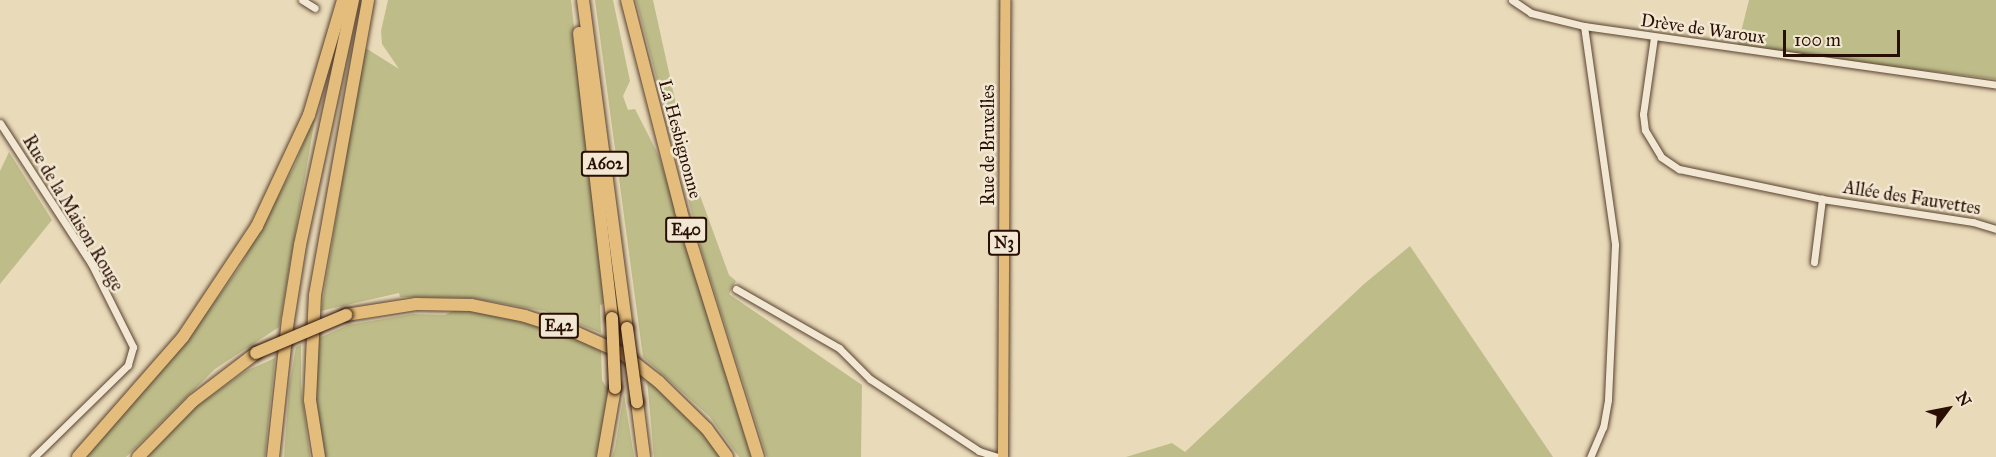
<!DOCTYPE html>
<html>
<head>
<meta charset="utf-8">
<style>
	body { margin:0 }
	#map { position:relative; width:1996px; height:457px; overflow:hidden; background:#e9dab9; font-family:"IM FELL Great Primer",serif }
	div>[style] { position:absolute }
	.green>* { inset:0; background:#bebd8a }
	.roads { filter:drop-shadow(0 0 2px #594230) drop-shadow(0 0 2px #594230) }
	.street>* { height:7px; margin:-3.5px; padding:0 3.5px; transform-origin:3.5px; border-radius:3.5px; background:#f1e7d2 }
	.primary>* { height:10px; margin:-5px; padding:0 5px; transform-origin:5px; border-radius:5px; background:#e4bd7c }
	.highway>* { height:12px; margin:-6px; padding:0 6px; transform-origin:6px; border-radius:6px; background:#e4bd7c }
	.bridges { filter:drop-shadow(0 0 2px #290f03) drop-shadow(0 0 2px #290f03) }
	.highway-bridge>* { height:12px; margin:-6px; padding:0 6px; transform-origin:6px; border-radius:6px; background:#e4bd7c }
	span { translate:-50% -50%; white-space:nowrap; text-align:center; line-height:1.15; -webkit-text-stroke:5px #f1e7d2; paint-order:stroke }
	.shield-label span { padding:2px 4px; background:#f1e7d2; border:2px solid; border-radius:4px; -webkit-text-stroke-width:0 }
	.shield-label { font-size:16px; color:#290f03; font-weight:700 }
	.street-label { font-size:18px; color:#290f03 }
	.north { position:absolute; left:1918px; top:379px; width:60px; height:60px; -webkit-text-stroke:4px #f1e7d2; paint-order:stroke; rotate:58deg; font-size:16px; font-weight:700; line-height:24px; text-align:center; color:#290f03 }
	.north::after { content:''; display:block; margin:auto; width:21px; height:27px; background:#290f03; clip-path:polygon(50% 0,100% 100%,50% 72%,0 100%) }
	.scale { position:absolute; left:1783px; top:30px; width:117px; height:27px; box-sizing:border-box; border:3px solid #290f03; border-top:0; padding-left:8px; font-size:18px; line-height:21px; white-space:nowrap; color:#290f03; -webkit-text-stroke:4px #f1e7d2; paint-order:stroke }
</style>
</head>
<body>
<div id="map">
	<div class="green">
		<i style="clip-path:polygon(388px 0,571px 0,605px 303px,600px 305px,601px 333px,544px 311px,472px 298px,400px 297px,399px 293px,321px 311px,364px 47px,399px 69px,382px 44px,381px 31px)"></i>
		<i style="clip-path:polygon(595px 0,613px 0,630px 81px,623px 96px,628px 110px,635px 109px,659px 156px,751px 457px,739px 457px,710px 417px,643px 357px)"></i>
		<i style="clip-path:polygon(636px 0,653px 0,690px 168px,729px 275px,736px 281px,729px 294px,862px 385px,861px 457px,767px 457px,702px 252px)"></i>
		<i style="clip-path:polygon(1749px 0,1996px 0,1996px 79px,1737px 48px)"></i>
		<i style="clip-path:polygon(317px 107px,279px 327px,215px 369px,126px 457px,86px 457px,182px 347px,239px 268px,295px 165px)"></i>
		<i style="clip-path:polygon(9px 152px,52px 220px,0 284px,0 171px)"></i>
		<i style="clip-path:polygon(1410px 246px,1553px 457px,1126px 457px,1172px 443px,1185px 452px,1364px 284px)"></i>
		<i style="clip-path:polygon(454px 310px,492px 313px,564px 333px,601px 350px,602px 380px,608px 390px,597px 457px,324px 457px,315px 394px,317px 339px,348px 325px,413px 314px,445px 315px)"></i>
		<i style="clip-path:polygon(301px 345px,301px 386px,310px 457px,284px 457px,289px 387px,296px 347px)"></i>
		<i style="clip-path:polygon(275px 358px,265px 457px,147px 457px,195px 407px,246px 371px)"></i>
		<i style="clip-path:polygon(647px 379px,696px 424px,722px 457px,654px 457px)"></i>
		<i style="clip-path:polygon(624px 394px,634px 457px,612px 457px,615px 448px)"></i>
	</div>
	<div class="roads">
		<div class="street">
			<i style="left:302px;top:0;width:15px;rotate:32deg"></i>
			<i style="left:1512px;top:0;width:23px;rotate:34deg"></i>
			<i style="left:1531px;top:13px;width:55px;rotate:13.8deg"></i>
			<i style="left:1584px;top:26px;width:416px;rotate:8.1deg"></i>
			<i style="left:1584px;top:26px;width:221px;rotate:81.9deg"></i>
			<i style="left:1615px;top:245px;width:155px;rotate:92.6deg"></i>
			<i style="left:1608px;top:400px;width:27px;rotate:100deg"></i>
			<i style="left:1603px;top:427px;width:33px;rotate:113deg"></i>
			<i style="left:1654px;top:37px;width:78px;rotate:98.1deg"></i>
			<i style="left:1643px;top:114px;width:16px;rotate:83deg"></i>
			<i style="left:1645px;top:130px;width:31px;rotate:59deg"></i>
			<i style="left:1661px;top:157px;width:22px;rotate:34deg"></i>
			<i style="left:1679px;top:169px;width:146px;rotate:11.8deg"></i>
			<i style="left:1822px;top:199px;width:153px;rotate:8.7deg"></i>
			<i style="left:1973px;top:222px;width:24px;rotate:17deg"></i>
			<i style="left:0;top:123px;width:167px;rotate:57deg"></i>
			<i style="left:91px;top:263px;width:94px;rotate:63.4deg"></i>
			<i style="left:133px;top:347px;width:19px;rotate:106deg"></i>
			<i style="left:128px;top:365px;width:132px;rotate:135.6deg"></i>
			<i style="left:1814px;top:262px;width:64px;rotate:-82.8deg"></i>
			<i style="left:736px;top:289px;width:119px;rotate:29.8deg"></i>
			<i style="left:839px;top:348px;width:44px;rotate:45deg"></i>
			<i style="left:870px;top:379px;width:131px;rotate:33.4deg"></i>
			<i style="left:979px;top:451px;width:19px;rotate:18deg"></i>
		</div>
		<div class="primary">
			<i style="left:1003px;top:457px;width:457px;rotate:-89.7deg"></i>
		</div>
		<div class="highway">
			<i style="left:583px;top:0;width:331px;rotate:82.4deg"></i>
			<i style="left:627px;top:0;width:218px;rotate:75.6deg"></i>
			<i style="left:681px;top:211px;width:258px;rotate:72.6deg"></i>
			<i style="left:579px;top:33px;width:287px;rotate:83.4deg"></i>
			<i style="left:346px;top:315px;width:71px;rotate:-8.9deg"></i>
			<i style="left:416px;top:304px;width:55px;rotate:1deg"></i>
			<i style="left:471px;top:305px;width:55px;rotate:11.5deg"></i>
			<i style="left:525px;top:316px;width:55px;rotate:18.1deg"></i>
			<i style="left:577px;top:333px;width:49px;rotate:24deg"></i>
			<i style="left:622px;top:353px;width:47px;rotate:38.1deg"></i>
			<i style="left:659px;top:382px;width:67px;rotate:44.4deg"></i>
			<i style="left:707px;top:429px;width:34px;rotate:54deg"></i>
			<i style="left:637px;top:402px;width:55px;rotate:82.7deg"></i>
			<i style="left:78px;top:457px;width:159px;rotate:-48.8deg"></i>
			<i style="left:183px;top:337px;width:133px;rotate:-56.3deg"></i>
			<i style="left:257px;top:226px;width:123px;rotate:-64.9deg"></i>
			<i style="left:309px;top:115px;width:120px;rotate:-73.5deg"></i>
			<i style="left:138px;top:457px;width:78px;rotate:-45.5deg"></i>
			<i style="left:193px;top:401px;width:79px;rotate:-37.3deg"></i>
			<i style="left:273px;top:457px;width:138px;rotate:-83.8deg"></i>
			<i style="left:288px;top:320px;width:76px;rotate:-80.9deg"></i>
			<i style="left:300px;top:245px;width:251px;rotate:-77.8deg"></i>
			<i style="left:319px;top:457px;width:58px;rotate:-99deg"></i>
			<i style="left:310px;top:400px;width:105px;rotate:-87.3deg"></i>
			<i style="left:315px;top:295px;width:300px;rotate:-79.8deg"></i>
			<i style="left:603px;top:457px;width:70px;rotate:-80.1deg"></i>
		</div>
	</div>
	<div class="bridges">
		<div class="highway-bridge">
			<i style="left:612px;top:318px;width:70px;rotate:87.5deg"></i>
			<i style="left:627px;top:328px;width:75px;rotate:82.3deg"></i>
			<i style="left:256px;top:353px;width:98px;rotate:-22.9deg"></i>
		</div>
	</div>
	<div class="shield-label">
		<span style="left:605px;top:164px">A602</span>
		<span style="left:686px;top:230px">E40</span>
		<span style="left:1004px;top:243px">N3</span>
		<span style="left:559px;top:326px">E42</span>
	</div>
	<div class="street-label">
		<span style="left:1703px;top:29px;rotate:8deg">Drève de Waroux</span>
		<span style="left:680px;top:139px;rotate:75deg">La Hesbignonne</span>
		<span style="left:988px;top:145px;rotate:-90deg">Rue de Bruxelles</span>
		<span style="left:1912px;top:198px;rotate:9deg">Allée des Fauvettes</span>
		<span style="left:73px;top:213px;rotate:59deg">Rue de la Maison Rouge</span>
	</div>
	<div class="north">N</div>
	<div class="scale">100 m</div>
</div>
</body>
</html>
